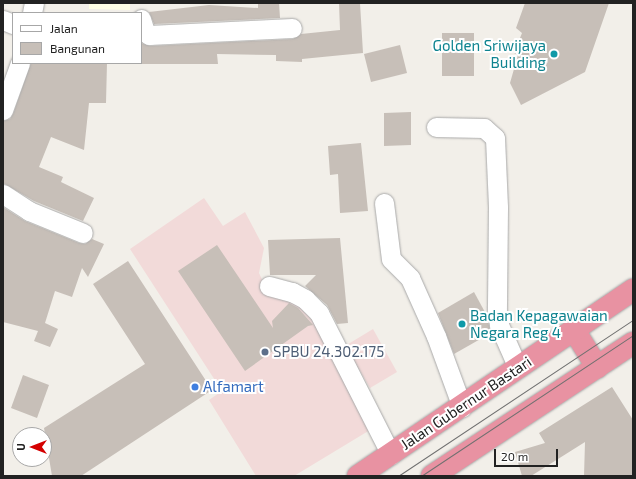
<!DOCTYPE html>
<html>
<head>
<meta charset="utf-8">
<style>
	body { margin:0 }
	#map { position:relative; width:636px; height:479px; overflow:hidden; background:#f2efe9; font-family:"Exo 2",sans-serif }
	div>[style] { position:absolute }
	.commercial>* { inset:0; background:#f2dad9 }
	.education>* { inset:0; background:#ffffe5 }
	.building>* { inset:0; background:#c7bfb8 }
	.roads { filter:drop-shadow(0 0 1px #a9a9a9) drop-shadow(0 0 1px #a9a9a9) }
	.street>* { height:19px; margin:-9.5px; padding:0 9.5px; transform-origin:9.5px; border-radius:9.5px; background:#fff }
	.highway>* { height:22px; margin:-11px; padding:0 11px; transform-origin:11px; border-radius:11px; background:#e892a2 }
	.tram>* { height:1px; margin:-0.5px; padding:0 0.5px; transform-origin:0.5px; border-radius:0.5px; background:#707070 }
	.dots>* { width:11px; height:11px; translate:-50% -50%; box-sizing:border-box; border:2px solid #fff; border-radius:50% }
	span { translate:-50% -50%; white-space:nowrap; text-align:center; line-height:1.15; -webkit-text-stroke:4px #fff; paint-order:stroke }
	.culture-label { font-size:15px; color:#0d838f }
	.right { translate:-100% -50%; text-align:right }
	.left { translate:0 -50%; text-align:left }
	.service-label { font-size:15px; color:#4e5e75 }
	.shop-label { font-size:15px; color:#366cbe }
	.street-label { font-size:15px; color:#222 }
	.frame { position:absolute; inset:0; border:4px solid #222; pointer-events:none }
	.legend { position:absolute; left:12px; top:12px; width:130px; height:52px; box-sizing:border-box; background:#fff; border:1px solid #a7a7a7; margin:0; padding:5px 7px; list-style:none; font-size:12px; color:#222 }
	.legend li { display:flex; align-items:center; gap:8px; height:20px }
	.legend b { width:20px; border:1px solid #a7a7a7 }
	.north { position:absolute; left:12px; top:427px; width:40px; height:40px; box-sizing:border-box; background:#fff; border:1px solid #a7a7a7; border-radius:50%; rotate:270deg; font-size:11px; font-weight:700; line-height:16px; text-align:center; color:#222 }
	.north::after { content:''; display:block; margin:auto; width:14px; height:18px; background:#d40000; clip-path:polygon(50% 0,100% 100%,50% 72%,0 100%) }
	.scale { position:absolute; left:494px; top:449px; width:64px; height:18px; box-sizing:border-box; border:2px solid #222; border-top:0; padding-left:5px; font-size:12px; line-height:14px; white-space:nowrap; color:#222; -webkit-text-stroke:3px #fff; paint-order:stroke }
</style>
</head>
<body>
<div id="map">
	<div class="commercial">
		<i style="clip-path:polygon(204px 198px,223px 226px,245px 212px,264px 248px,259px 273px,266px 288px,315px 314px,370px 430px,294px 476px,256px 476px,209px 400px,222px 391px,130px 249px)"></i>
		<i style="clip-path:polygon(373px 329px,397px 372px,370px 388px,345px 346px)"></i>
	</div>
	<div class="education">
		<i style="clip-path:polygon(89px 3px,130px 3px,130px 10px,89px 9px)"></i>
	</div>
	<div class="building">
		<i style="clip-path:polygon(258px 3px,279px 3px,280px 18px,154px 24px,149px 12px,209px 5px,258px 8px)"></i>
		<i style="clip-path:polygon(339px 3px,360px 3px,363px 53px,302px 59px,302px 62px,276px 61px,276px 55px,217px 54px,218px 64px,141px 64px,141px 43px,150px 46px,293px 39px,301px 34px,340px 30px)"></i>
		<i style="clip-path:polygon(525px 3px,609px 3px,585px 72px,521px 105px,510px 83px,518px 55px,514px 53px,522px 33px,516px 28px)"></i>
		<i style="clip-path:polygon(442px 33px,474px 33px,474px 76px,442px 76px)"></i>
		<i style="clip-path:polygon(400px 45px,407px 73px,371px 82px,364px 54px)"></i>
		<i style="clip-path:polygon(31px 63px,107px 63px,106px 103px,89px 103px,84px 150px,51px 137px,39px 167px,63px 177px,61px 182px,94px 198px,83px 221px,34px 201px,3px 183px,3px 121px,10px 119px,13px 114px)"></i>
		<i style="clip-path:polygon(411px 112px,411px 145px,384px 146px,384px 113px)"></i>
		<i style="clip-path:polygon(361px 143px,368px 211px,340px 213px,338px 174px,330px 175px,328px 146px)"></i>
		<i style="clip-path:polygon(3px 207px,25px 221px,79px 243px,85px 244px,92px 239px,104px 244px,88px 277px,82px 268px,72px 297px,55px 291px,45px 323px,58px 329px,50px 347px,34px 341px,38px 331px,3px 322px)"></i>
		<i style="clip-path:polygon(340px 238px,348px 323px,337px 324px,327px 305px,305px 286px,316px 275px,270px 275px,268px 240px)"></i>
		<i style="clip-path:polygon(217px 245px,273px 328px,272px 321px,289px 303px,298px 308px,313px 325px,308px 326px,245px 371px,178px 271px)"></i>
		<i style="clip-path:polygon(128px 261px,212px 390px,81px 476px,52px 476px,44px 428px,145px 364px,93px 284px)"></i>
		<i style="clip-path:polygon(474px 292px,486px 314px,491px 333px,454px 354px,438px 313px)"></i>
		<i style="clip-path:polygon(23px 375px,49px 385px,37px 418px,11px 408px)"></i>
		<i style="clip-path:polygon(612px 387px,633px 420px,633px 476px,584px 476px,585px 442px,531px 476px,522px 476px,515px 452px,545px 443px,539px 433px)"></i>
	</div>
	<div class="roads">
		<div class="street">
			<i style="left:32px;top:13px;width:10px;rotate:-79deg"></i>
			<i style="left:141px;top:19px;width:14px;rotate:73deg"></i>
			<i style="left:145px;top:32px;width:5px;rotate:37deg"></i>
			<i style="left:149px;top:35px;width:143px;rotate:-2.8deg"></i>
			<i style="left:3px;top:20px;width:11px;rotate:22deg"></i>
			<i style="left:3px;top:110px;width:50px;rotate:-70.1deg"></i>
			<i style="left:436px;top:127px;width:48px;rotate:1.2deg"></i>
			<i style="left:484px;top:128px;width:15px;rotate:42deg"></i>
			<i style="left:495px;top:138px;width:70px;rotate:87.5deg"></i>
			<i style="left:498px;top:208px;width:104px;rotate:90.6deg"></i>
			<i style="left:497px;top:312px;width:13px;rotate:81deg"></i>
			<i style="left:499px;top:325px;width:47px;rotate:66.2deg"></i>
			<i style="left:3px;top:194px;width:31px;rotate:33deg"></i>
			<i style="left:29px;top:211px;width:58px;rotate:22.2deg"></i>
			<i style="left:384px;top:203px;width:56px;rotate:82.9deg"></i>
			<i style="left:391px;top:259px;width:27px;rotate:45deg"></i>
			<i style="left:410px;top:278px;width:64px;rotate:65.9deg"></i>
			<i style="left:436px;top:336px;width:76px;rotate:69.9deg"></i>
			<i style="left:269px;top:286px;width:24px;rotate:15deg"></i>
			<i style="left:292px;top:292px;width:15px;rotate:28deg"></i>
			<i style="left:305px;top:299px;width:20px;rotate:45deg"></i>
			<i style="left:319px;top:313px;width:159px;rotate:63.1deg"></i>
		</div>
		<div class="highway">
			<i style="left:574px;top:330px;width:44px;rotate:58.1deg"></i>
			<i style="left:358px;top:476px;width:332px;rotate:-34.1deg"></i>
			<i style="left:432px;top:476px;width:241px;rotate:-33.5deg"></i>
		</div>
	</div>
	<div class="tram">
		<i style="left:398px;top:476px;width:282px;rotate:-33.6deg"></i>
		<i style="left:421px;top:476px;width:255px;rotate:-33.6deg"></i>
	</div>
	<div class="dots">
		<i style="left:554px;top:54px;background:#0f9aa8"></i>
		<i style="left:462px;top:324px;background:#0f9aa8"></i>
		<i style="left:265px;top:352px;background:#5c6f8a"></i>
		<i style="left:195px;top:387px;background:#3f7fe0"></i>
	</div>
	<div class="culture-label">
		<span class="right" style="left:546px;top:54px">Golden Sriwijaya<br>Building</span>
		<span class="left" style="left:470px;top:324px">Badan Kepagawaian<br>Negara Reg 4</span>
	</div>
	<div class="service-label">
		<span class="left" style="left:273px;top:352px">SPBU 24.302.175</span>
	</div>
	<div class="shop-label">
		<span class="left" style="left:203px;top:387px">Alfamart</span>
	</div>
	<div class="street-label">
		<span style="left:466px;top:403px;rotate:-34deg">Jalan Gubernur Bastari</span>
	</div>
	<div class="frame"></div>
	<ul class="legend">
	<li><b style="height:5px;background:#fff"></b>Jalan</li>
	<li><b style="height:11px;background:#c7bfb8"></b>Bangunan</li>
	</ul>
	<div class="north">U</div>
	<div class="scale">20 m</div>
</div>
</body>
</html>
